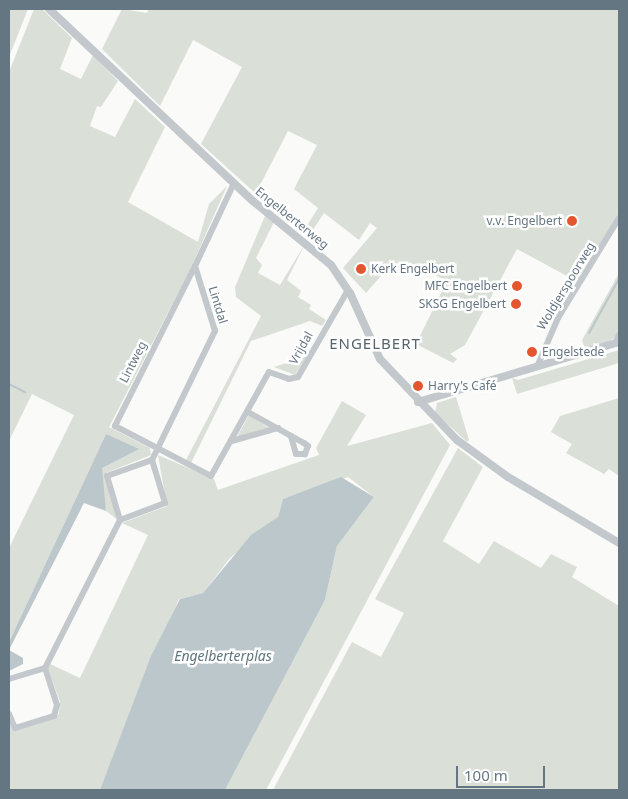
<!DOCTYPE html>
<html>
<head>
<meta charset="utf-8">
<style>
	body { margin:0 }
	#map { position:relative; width:628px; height:799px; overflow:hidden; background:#fafaf8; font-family:"Noto Sans",sans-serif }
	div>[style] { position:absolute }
	.green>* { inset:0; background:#dadfd7 }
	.water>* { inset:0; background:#bbc7cb }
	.stream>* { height:2px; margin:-1px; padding:0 1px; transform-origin:1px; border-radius:1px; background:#bbc7cb }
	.minor>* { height:6px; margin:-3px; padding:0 3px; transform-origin:3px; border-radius:3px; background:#c3c8cc }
	.tertiary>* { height:8px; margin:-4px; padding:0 4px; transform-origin:4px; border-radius:4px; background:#c3c8cc }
	.dots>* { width:14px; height:14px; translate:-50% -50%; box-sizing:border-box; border:2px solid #fff; border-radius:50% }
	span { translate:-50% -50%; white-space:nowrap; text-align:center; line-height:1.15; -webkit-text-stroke:5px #fff; paint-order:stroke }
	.street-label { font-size:12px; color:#657683 }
	.poi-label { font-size:12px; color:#657683 }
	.right { translate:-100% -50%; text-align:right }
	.left { translate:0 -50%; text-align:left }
	.water-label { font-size:14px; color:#60757c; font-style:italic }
	.quarter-label { font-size:15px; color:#57646e; letter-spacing:1px }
	.frame { position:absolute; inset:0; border:10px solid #657683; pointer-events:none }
	.scale { position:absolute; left:456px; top:766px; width:89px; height:22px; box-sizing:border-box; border:2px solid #657683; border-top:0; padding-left:6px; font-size:15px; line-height:18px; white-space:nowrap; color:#657683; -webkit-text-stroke:4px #fff; paint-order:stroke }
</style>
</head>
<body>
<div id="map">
	<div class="green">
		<i style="clip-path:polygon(9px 9px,28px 9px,9px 57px)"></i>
		<i style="clip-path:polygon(34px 9px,42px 9px,72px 38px,60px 69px,81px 79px,93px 55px,118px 81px,101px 107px,97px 106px,90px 126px,115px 137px,135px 99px,165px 127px,128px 202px,198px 242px,209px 204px,227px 186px,189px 272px,109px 427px,150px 448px,151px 455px,106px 473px,118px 520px,106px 511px,100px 483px,102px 468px,109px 462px,106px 434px,9px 642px,9px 548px,74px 415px,32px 394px,9px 441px,9px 72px)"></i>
		<i style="clip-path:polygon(122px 9px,147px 13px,149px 9px,619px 9px,619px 214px,578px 282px,517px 249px,465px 345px,450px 354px,457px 359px,453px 363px,416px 344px,447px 281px,409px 262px,406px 268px,393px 262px,366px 293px,343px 268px,377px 228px,370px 223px,359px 240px,324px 213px,309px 236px,303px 232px,318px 208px,294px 189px,317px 145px,288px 131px,258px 189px,278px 203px,274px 210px,201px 144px,242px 67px,193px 40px,160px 106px,102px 49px)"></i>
		<i style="clip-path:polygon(265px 216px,274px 222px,256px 258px,262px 265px,258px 273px,280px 285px,305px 244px,287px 280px,301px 291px,298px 297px,311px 305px,309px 309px,326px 320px,322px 326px,310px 321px,251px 341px,191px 463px,186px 460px,261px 316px,236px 297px,235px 287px)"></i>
		<i style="clip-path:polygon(619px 273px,619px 333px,608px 343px,585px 350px,582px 340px)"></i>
		<i style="clip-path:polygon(619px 350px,619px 363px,517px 394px,512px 378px,518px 380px)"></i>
		<i style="clip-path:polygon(307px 356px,295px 375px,274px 367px)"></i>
		<i style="clip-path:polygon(456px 397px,469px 440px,467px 442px,435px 412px,437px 403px)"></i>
		<i style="clip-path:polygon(619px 398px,619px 476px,609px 469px,604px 474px,566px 453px,572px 444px,551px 432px,560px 416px)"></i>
		<i style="clip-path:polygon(342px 401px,366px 415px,347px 446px,432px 423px,450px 445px,266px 790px,225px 790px,325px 600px,337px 546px,374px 497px,348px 477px,283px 499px,278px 517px,230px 558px,203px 593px,179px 599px,100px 790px,9px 790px,9px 718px,13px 731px,59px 714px,60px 702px,48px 668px,50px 664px,80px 678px,148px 535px,122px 523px,167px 506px,158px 455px,214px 479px,218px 490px,319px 455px,316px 448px)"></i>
		<i style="clip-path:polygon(249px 415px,269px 428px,237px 437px)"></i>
		<i style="clip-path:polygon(458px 448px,483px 467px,443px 541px,479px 564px,494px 541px,541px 568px,551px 554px,577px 567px,572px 577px,619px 606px,619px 790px,273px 790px,352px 642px,381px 657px,392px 636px,404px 613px,375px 599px)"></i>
	</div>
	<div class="water">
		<i style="clip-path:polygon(106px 434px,139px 449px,102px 468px,106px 511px,84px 503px,9px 650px,23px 658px,23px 664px,9px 671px,9px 642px)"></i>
		<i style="clip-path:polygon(341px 477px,374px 497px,337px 546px,325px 600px,225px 790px,100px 790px,151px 656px,180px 599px,203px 593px,251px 535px,278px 517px,283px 499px)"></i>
	</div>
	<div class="stream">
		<i style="left:589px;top:333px;width:62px;rotate:-60.9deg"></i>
		<i style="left:9px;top:384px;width:18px;rotate:27deg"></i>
	</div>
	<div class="minor">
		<i style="left:195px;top:266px;width:179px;rotate:116.6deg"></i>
		<i style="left:115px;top:426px;width:108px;rotate:27.5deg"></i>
		<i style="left:211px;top:476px;width:119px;rotate:-60.9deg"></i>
		<i style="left:269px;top:372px;width:21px;rotate:19deg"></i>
		<i style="left:289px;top:379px;width:9px;rotate:-13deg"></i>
		<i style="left:298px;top:377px;width:100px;rotate:-60.1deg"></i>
		<i style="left:615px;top:343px;width:9px;rotate:-63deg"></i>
		<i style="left:537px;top:367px;width:53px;rotate:-66.8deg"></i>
		<i style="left:558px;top:318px;width:117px;rotate:-58.6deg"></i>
		<i style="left:248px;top:412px;width:64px;rotate:29deg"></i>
		<i style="left:304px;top:443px;width:5px;rotate:37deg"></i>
		<i style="left:308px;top:446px;width:9px;rotate:111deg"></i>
		<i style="left:305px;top:454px;width:9px;rotate:180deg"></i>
		<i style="left:296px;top:454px;width:19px;rotate:-106deg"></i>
		<i style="left:232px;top:441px;width:48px;rotate:-15.8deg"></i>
		<i style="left:120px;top:520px;width:46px;rotate:-106.5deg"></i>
		<i style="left:107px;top:476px;width:48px;rotate:-19.6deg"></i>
		<i style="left:9px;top:679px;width:38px;rotate:-17deg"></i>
		<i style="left:9px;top:714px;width:15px;rotate:67deg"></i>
		<i style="left:15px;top:728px;width:41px;rotate:-17.1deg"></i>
		<i style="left:54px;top:716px;width:11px;rotate:-75deg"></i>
		<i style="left:57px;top:705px;width:39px;rotate:-108deg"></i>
		<i style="left:45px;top:668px;width:166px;rotate:-63.1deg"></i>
		<i style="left:120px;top:520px;width:48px;rotate:-20.7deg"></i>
		<i style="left:165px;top:503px;width:45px;rotate:-106.8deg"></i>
		<i style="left:152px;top:460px;width:144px;rotate:-64deg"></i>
		<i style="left:215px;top:331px;width:68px;rotate:-107.1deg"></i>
		<i style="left:195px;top:266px;width:92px;rotate:-64.8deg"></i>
	</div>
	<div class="tertiary">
		<i style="left:49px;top:9px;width:280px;rotate:43.3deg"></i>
		<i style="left:253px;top:201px;width:101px;rotate:39.4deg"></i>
		<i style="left:331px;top:265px;width:34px;rotate:56deg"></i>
		<i style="left:350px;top:293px;width:72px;rotate:65.6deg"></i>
		<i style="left:380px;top:359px;width:112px;rotate:46.5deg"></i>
		<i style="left:457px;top:440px;width:63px;rotate:36deg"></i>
		<i style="left:508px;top:477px;width:129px;rotate:30.7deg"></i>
		<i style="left:418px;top:402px;width:210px;rotate:-16.6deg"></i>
	</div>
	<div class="dots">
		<i style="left:572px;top:221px;background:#e4572e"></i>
		<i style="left:361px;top:269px;background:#e4572e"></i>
		<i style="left:517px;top:286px;background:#e4572e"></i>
		<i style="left:516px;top:304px;background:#e4572e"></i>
		<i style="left:532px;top:352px;background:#e4572e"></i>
		<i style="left:418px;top:386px;background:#e4572e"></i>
	</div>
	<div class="street-label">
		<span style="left:292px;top:218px;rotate:39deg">Engelberterweg</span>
		<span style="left:566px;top:286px;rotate:-59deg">Woldjerspoorweg</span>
		<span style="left:218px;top:305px;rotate:73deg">Lintdal</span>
		<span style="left:301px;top:348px;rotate:-61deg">Vrijdal</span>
		<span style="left:133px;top:362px;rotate:-63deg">Lintweg</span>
	</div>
	<div class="poi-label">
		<span class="right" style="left:562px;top:221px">v.v. Engelbert</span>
		<span class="left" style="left:371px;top:269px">Kerk Engelbert</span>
		<span class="right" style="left:507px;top:286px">MFC Engelbert</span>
		<span class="right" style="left:506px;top:304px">SKSG Engelbert</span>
		<span class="left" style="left:542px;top:352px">Engelstede</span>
		<span class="left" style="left:428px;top:386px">Harry's Café</span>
	</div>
	<div class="water-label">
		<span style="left:223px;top:656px">Engelberterplas</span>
	</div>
	<div class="quarter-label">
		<span style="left:375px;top:344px">ENGELBERT</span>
	</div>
	<div class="frame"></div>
	<div class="scale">100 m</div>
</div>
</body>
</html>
